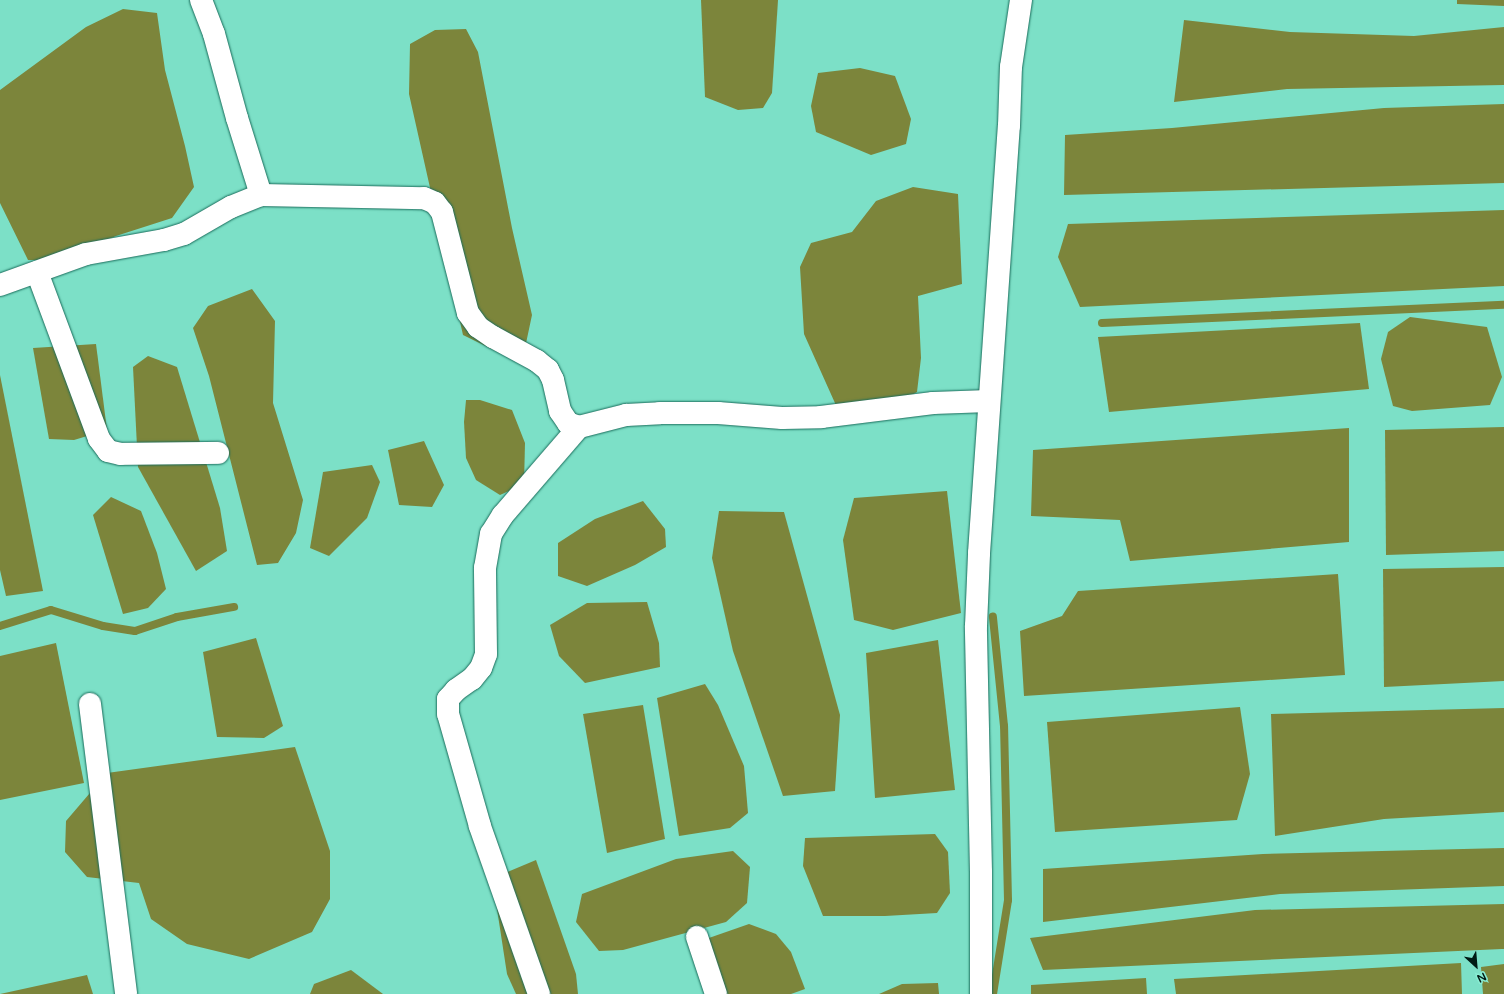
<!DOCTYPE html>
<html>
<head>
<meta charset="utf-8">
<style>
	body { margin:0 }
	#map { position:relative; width:1504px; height:994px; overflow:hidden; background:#7ce0c7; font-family:"Varela Round",sans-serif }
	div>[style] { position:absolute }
	.water>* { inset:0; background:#7c853b }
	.stream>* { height:8px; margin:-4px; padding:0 4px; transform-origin:4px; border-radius:4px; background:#7c853b }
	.roads { filter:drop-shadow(0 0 1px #1a6c5b) drop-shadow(0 0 1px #1a6c5b) }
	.minor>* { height:22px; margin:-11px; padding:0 11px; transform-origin:11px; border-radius:11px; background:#fff }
	.tertiary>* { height:22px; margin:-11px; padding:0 11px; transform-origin:11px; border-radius:11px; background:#fff }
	span { translate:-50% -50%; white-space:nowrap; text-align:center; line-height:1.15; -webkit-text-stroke:3px #89edd3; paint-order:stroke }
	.north { position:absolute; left:1456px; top:946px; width:40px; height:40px; -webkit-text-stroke:3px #89edd3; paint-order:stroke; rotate:154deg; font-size:11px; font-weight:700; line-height:16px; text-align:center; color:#001b15 }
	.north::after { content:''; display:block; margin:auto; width:14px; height:18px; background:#001b15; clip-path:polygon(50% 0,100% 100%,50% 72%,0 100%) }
</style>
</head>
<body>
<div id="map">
	<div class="water">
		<i style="clip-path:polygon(701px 0,778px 0,772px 93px,763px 108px,738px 110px,705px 97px)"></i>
		<i style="clip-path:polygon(1457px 0,1504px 0,1504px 6px,1457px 4px)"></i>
		<i style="clip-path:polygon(123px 9px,157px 13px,165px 70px,185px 146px,194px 187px,172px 218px,116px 236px,59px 260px,28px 260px,0 203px,0 90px,86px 27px)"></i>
		<i style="clip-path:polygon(1184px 20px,1290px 32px,1414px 36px,1504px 27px,1504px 85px,1287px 89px,1174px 102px)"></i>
		<i style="clip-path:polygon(466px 29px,478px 52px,512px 228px,532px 315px,525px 348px,506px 356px,463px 335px,409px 94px,410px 44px,435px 30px)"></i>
		<i style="clip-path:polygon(860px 68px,895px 76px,911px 119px,906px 144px,871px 155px,816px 132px,811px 106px,818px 73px)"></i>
		<i style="clip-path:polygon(1504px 104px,1504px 183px,1064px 195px,1065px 135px,1172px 128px,1384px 108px)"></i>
		<i style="clip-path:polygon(913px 187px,958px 194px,962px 284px,918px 296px,921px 358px,917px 392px,887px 409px,839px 412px,804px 334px,800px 267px,811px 243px,852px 232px,876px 201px)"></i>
		<i style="clip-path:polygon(1504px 210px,1504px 286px,1080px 307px,1058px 257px,1068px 224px)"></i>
		<i style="clip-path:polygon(252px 289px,275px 321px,273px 403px,303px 500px,296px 533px,278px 563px,257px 565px,209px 376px,193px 328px,208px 306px)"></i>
		<i style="clip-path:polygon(1410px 317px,1487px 327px,1502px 377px,1490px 405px,1412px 411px,1393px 406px,1381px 359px,1388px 332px)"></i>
		<i style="clip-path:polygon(1360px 323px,1369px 389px,1109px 412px,1098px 337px)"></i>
		<i style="clip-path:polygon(96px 344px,107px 430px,74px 440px,49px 439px,33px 348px)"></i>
		<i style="clip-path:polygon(148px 356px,177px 367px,220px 508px,227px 551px,196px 571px,138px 467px,133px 367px)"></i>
		<i style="clip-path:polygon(0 375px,43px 591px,6px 596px,0 570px)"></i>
		<i style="clip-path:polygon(466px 400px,480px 400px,512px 410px,525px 443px,524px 484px,500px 495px,476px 480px,466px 458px,464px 422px)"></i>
		<i style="clip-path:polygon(1504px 427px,1504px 551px,1386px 555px,1385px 430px)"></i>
		<i style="clip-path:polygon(1349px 428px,1349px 542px,1130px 561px,1120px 520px,1031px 516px,1033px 450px)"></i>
		<i style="clip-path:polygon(424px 441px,444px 485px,432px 507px,399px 505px,388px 450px)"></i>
		<i style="clip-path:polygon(372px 465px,380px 482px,367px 518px,329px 556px,310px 548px,323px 472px)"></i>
		<i style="clip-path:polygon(947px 491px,961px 613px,893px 630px,854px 620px,843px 540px,854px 498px)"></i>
		<i style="clip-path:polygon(111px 497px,141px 511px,157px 553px,166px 589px,148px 608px,123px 614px,93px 515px)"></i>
		<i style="clip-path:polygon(643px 501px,665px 529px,666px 547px,635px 565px,587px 586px,558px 576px,558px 543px,595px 519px)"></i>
		<i style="clip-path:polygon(719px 511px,784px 512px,840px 715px,835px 791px,783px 796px,733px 651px,712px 558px)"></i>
		<i style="clip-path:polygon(1504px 567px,1504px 681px,1384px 687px,1383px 569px)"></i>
		<i style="clip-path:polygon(1338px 574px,1345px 675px,1024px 696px,1020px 631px,1062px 616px,1078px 591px)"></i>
		<i style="clip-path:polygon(647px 602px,659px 643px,660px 667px,585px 683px,559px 656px,550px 625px,587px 603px)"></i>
		<i style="clip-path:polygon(256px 638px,283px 726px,264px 738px,217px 737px,203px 652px)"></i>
		<i style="clip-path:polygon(938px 640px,955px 790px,875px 798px,866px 653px)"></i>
		<i style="clip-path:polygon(56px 643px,84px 783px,0 800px,0 656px)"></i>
		<i style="clip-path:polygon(705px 684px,718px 705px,744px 766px,748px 813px,730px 828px,679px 836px,657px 698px)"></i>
		<i style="clip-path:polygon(643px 705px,665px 839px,607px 853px,583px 714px)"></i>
		<i style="clip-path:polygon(1240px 707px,1250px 774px,1237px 820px,1055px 832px,1047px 722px)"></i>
		<i style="clip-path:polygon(1504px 708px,1504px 812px,1384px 819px,1275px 836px,1271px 714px)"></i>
		<i style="clip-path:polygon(295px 747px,330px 851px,330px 899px,312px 932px,249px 959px,187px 944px,151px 919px,139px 883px,87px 877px,65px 852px,66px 821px,107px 773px)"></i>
		<i style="clip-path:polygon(935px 834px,948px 852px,950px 893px,937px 913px,885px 916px,823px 916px,803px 866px,805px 838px)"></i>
		<i style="clip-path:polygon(1504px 848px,1504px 886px,1280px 894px,1043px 922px,1043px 869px,1263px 854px)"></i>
		<i style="clip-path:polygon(733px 851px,750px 867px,747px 903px,726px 922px,623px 950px,599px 951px,576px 922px,582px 894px,676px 859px)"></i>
		<i style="clip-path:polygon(536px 860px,576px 974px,578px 994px,516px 994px,507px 974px,495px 896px,505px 873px)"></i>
		<i style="clip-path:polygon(1504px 904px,1504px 949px,1502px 949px,1043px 970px,1030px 938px,1255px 910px)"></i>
		<i style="clip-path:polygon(749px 924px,776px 934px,791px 952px,805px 989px,791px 994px,710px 994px,706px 939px)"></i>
		<i style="clip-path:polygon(1461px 963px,1462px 994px,1176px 994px,1174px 979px)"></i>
		<i style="clip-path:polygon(1504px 964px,1504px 994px,1483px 994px,1481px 967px)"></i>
		<i style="clip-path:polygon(351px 970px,383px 994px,310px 994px,314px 984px)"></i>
		<i style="clip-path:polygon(87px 975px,93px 994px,0 994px)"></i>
		<i style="clip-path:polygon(1146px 978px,1147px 994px,1031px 994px,1031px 985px)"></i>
		<i style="clip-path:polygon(938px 983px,939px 994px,879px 994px,902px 984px)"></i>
	</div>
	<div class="stream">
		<i style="left:1102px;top:323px;width:402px;rotate:-2.6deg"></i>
		<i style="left:0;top:626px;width:53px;rotate:-17.4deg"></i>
		<i style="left:51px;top:610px;width:54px;rotate:17.1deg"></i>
		<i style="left:103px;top:626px;width:32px;rotate:9deg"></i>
		<i style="left:135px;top:631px;width:44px;rotate:-18.4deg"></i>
		<i style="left:177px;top:617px;width:58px;rotate:-10deg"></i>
		<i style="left:993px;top:994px;width:95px;rotate:-80.9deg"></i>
		<i style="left:1008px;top:900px;width:174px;rotate:-91.3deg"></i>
		<i style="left:1004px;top:726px;width:110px;rotate:-95.8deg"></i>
	</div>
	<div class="roads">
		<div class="minor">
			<i style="left:201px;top:0;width:36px;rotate:69deg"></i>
			<i style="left:214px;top:34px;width:87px;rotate:74.7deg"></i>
			<i style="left:237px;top:118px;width:81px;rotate:72.7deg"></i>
			<i style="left:37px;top:272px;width:178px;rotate:69.6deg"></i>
			<i style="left:99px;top:439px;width:15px;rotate:53deg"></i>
			<i style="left:108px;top:451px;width:13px;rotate:13deg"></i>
			<i style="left:121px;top:454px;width:97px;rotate:-0.6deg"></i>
			<i style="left:0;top:285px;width:91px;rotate:-19.8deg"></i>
			<i style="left:86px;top:254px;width:79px;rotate:-10.2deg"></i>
			<i style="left:164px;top:240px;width:21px;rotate:-17deg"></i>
			<i style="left:184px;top:234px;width:54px;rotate:-29.9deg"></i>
			<i style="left:231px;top:207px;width:32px;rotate:-22deg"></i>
			<i style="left:261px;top:195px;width:163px;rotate:1.1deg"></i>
			<i style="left:424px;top:198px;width:12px;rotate:24deg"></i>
			<i style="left:435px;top:203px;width:11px;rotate:52deg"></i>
			<i style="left:442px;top:212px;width:104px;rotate:75.6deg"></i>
			<i style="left:468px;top:313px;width:17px;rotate:54deg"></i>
			<i style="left:478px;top:327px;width:18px;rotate:34deg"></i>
			<i style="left:493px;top:337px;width:50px;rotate:28.6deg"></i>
			<i style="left:537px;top:361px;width:14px;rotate:39deg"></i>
			<i style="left:548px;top:370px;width:11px;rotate:63deg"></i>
			<i style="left:553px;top:380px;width:32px;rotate:77deg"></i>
			<i style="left:560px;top:411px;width:14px;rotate:56deg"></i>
			<i style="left:568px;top:423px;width:12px;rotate:20deg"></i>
			<i style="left:579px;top:427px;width:49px;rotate:-14.3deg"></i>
			<i style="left:626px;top:415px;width:34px;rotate:-3deg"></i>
			<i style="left:660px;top:413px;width:58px"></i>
			<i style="left:718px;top:413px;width:64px;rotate:4.5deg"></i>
			<i style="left:782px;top:418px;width:39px;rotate:-1deg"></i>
			<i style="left:821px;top:417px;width:113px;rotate:-7.1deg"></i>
			<i style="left:933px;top:403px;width:56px;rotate:-2deg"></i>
			<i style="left:90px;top:704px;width:292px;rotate:82.9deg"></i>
			<i style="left:697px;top:937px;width:60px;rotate:71.6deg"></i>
			<i style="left:539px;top:994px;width:178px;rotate:-109.4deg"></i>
			<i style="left:480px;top:826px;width:116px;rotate:-105.9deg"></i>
			<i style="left:448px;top:714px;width:15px;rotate:-90deg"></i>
			<i style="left:448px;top:699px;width:12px;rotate:-48deg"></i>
			<i style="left:456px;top:690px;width:19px;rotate:-35deg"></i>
			<i style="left:472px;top:679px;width:14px;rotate:-51deg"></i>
			<i style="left:481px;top:668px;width:15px;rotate:-70deg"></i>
			<i style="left:486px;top:654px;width:86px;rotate:-90.7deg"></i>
			<i style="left:485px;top:568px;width:35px;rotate:-80deg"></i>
			<i style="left:491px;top:534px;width:22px;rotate:-58deg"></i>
			<i style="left:503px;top:515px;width:116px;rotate:-49.2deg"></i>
		</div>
		<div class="tertiary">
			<i style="left:981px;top:994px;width:122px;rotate:-90deg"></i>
			<i style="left:981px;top:872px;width:246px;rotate:-91.2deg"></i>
			<i style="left:976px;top:626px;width:73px;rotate:-87.6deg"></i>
			<i style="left:979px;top:553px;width:428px;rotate:-86deg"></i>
			<i style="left:1009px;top:126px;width:59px;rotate:-88.1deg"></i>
			<i style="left:1011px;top:67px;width:68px;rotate:-81.5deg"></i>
		</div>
	</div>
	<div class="north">N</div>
</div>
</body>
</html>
